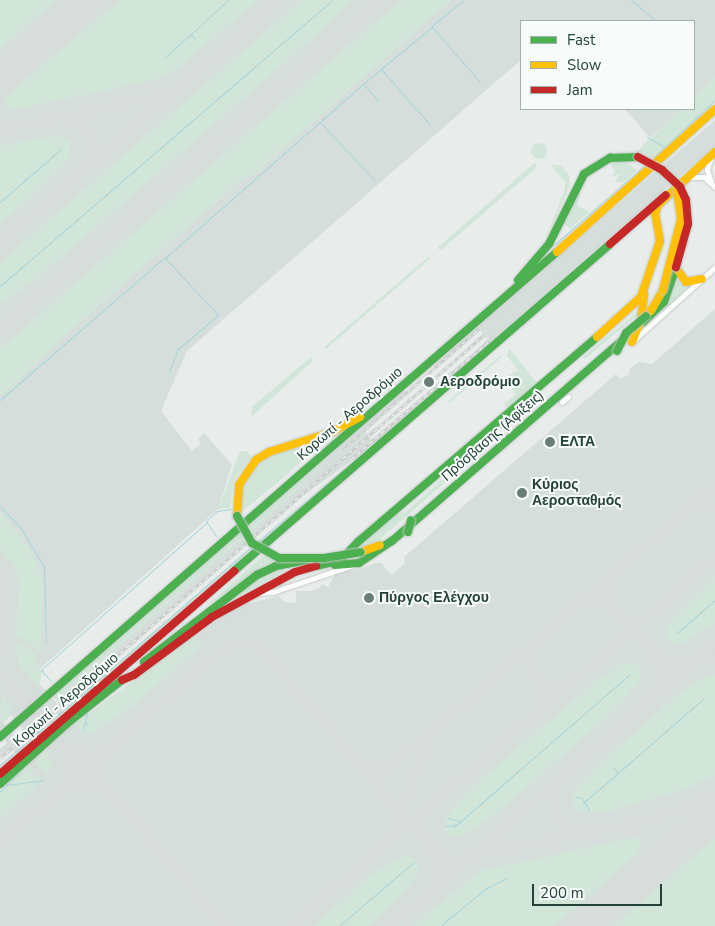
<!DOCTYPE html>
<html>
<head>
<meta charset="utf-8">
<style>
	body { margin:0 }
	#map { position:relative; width:715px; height:926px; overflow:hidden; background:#e8edeb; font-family:"Nunito Sans",sans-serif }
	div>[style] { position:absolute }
	.built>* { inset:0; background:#d6dedb }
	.green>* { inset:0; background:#d1e6d8 }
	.round { border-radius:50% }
	.stream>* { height:1px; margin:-0.5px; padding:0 0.5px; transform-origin:0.5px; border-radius:0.5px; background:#a9d4db }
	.taxiway>* { height:11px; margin:-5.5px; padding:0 5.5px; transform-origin:5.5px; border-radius:5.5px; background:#d8dddc }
	.runway>* { height:29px; margin:-14.5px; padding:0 14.5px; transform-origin:14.5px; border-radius:14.5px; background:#d8dddc }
	.roads { filter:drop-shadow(0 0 1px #c5cac8) drop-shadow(0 0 1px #c5cac8) }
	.street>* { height:5px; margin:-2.5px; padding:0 2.5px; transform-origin:2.5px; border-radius:2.5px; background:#fcfcfc }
	.fast>* { height:8px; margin:-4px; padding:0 4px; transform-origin:4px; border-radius:4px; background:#4caf50 }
	.slow>* { height:8px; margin:-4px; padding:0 4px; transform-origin:4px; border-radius:4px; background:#ffc107 }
	.jam>* { height:8px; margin:-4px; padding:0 4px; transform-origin:4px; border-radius:4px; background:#c62828 }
	.rail>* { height:3px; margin-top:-1.5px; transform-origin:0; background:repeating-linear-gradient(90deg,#f7fbf9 0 4px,#c9cdcc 0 8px); box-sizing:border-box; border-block:1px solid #c9cdcc }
	.bridges { filter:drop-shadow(0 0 1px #c3cbc8) drop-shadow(0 0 1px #c3cbc8) }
	.fast-bridge>* { height:8px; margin:-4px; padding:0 4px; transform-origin:4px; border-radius:4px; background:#4caf50 }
	.slow-bridge>* { height:8px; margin:-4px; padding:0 4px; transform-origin:4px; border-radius:4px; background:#ffc107 }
	.jam-bridge>* { height:8px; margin:-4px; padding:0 4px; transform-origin:4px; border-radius:4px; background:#c62828 }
	.dots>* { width:14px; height:14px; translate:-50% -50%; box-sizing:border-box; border:2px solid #f7fbf9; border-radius:50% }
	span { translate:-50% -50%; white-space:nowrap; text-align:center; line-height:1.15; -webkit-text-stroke:4px #f7fbf9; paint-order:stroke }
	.poi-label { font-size:14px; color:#24423a; font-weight:700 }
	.left { translate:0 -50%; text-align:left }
	.street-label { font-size:14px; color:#24423a }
	.legend { position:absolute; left:520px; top:20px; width:175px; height:90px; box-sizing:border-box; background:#f7fbf9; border:1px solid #a3b1ad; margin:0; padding:6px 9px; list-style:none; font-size:15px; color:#24423a }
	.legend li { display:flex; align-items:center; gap:10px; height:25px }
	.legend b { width:25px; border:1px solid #a3b1ad }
	.scale { position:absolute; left:532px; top:884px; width:130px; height:22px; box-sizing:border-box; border:2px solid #24423a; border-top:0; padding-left:6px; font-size:15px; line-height:18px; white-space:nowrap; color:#24423a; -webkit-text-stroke:4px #f7fbf9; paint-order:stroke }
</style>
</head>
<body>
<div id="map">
	<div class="built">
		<i style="clip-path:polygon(evenodd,0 0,715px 0,715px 77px,694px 98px,694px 21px,521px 21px,521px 60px,187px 351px,161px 411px,192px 451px,201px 443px,198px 440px,204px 433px,232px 465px,218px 509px,40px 669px,39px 683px,75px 724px,235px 607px,279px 596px,284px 602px,296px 603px,296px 591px,311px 591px,321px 587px,321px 584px,328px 587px,336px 573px,361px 569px,375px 563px,381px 563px,392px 575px,405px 563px,404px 557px,616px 374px,620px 378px,629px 375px,630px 368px,639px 362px,652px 364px,715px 309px,715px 926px,0 926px,0 800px,26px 765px,13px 750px,0 759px,0 749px,7px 743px,0 735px,0 0,11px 715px,23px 729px,15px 736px,3px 723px,11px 715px,0 0,29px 736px,43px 751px,34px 759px,21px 743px,29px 736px)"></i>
		<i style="clip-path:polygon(625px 109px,682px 109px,650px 138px)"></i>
		<i style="clip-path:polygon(715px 120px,715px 146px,442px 383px,488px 339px,485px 337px,473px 347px,470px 345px,483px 334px,480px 330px,436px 369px,433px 366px)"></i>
		<i style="clip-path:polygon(405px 390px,408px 393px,364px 431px,367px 434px,376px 427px,378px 429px,369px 437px,372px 441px,417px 402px,421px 403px,362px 453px,300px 498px,82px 688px,62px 709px,56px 700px,290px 496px,351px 435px)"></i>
	</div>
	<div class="green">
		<i style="clip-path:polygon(0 0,56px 0,0 49px)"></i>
		<i style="clip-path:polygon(120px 0,258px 0,174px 71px,159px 79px,12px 110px,5px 107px,4px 98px)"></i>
		<i style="clip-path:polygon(302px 0,351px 0,329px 24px,36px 279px,0 304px,0 264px,9px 255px)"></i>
		<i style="clip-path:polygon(401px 0,451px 0,253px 175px,243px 178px,81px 321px,0 397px,0 349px)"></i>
		<i style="clip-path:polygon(715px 77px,715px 101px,705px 112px,655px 159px,636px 152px,682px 109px,694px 109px,694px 98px)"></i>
		<i style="clip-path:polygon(57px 135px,70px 142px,70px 156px,42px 187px,0 224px,0 146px)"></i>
		<i class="round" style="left:531px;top:143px;width:16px;height:16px"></i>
		<i style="clip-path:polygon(622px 160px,637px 170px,624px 182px,614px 182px,621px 174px,611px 177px,615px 171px,610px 164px)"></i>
		<i style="clip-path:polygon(534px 163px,537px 164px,536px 168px,441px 250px,437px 248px)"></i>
		<i style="clip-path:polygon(550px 164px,562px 166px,569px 175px,570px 185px,544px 244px,565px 189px,565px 182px)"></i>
		<i style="clip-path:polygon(578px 192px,581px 194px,577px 205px,589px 212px,570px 229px,564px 224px)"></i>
		<i style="clip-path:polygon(429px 256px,431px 258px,326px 349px,324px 347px)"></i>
		<i style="clip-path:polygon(676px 275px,686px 285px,695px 284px,661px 314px)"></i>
		<i style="clip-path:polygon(642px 308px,642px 311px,585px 359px,583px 357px)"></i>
		<i style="clip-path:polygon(509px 348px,537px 383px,507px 409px,504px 404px,516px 394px,507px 383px,508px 376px,518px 370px,507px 356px)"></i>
		<i style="clip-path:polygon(501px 355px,501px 358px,448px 404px,447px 402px)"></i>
		<i style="clip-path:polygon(312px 356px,313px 361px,252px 416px,252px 407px)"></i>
		<i style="clip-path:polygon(351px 435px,290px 496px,56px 700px,52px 696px)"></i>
		<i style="clip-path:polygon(327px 438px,281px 480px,240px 513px,242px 484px,257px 464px,281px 451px)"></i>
		<i style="clip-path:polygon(240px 451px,246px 451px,252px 457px,234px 480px,230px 508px,218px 509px)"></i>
		<i style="clip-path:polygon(444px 478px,447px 481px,356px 560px,342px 563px,356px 547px,399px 512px,404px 513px)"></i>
		<i style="clip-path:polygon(0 512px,29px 548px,40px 569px,43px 586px,41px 652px,16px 634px,19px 585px,14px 567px,0 550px)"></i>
		<i style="clip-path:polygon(253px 547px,256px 549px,67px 711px,65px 709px)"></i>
		<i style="clip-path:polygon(264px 555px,280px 561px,266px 565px,206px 606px)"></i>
		<i style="clip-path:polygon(284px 567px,284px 572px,222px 605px,266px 572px)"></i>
		<i style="clip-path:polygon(715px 576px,715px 623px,684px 643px,672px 644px,665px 633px,668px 624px)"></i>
		<i style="clip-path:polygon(194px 636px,201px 646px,132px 706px,91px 734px,84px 733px,75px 724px)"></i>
		<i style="clip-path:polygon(16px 641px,38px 654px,35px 664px,42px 671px,39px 688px,18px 664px)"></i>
		<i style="clip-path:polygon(633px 662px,640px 668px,641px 680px,614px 711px,493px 816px,458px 838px,445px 834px,444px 820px,471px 788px,595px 682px,621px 664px)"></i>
		<i style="clip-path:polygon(715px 674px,715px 775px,683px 790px,610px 811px,585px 812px,575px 808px,572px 794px,598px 765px,668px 703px,698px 680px)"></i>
		<i style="clip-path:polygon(2px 696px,13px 712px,9px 712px,11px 715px,3px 723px,0 720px)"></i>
		<i style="clip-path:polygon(46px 750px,52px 763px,46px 776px,34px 759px)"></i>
		<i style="clip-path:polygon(27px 765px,41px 781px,0 820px,0 792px)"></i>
		<i style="clip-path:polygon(631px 838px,640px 839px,642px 844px,638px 853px,554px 926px,412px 926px,481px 871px)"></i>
		<i style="clip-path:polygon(715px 838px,715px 926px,614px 926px)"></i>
		<i style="clip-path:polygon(408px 855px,418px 863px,418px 875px,389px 908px,368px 926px,313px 926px,369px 877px,398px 858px)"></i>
	</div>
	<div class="stream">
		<i style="left:631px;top:0;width:33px;rotate:40deg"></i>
		<i style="left:432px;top:26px;width:40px;rotate:-40deg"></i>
		<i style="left:191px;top:34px;width:50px;rotate:-42.6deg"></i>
		<i style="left:164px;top:58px;width:36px;rotate:-42deg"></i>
		<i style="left:191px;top:34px;width:6px;rotate:51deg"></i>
		<i style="left:381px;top:69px;width:66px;rotate:-39.5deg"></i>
		<i style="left:432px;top:27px;width:73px;rotate:48.9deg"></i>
		<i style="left:363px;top:84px;width:23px;rotate:-40deg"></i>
		<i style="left:381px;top:69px;width:74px;rotate:48.8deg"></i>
		<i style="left:321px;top:121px;width:56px;rotate:-41.4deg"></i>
		<i style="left:363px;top:84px;width:22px;rotate:47deg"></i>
		<i style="left:647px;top:137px;width:18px;rotate:29deg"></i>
		<i style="left:650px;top:161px;width:89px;rotate:-43.2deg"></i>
		<i style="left:0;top:202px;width:81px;rotate:-41deg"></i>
		<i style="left:554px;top:245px;width:121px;rotate:-41.3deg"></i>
		<i style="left:0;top:286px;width:438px;rotate:-40.7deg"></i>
		<i style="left:169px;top:372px;width:25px;rotate:-69deg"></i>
		<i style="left:178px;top:349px;width:52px;rotate:-40.4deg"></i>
		<i style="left:218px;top:315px;width:78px;rotate:-132.9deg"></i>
		<i style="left:165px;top:258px;width:206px;rotate:-41.3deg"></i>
		<i style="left:320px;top:122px;width:81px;rotate:47deg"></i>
		<i style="left:0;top:400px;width:217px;rotate:-40.9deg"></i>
		<i style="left:0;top:506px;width:33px;rotate:47deg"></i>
		<i style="left:22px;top:530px;width:43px;rotate:59.3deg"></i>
		<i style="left:44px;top:567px;width:75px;rotate:88.5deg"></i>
		<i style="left:216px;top:536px;width:18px;rotate:-124deg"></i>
		<i style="left:206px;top:521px;width:15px;rotate:-42deg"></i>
		<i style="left:217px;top:511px;width:14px;rotate:-8deg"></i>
		<i style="left:256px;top:543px;width:115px;rotate:-40.1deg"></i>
		<i style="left:677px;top:633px;width:50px;rotate:-41deg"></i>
		<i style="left:51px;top:681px;width:15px;rotate:-132deg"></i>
		<i style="left:41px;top:670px;width:222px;rotate:-41.7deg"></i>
		<i style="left:83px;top:716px;width:5px;rotate:-37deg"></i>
		<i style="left:87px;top:713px;width:9px;rotate:103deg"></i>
		<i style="left:83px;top:730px;width:8px;rotate:-76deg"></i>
		<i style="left:85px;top:722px;width:5px;rotate:53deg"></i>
		<i style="left:0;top:765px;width:332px;rotate:-41deg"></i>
		<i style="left:19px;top:773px;width:18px;rotate:137deg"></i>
		<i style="left:6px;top:785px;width:38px;rotate:-7deg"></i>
		<i style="left:618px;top:773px;width:114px;rotate:-41.1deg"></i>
		<i style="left:0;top:791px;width:8px;rotate:-40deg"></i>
		<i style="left:575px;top:797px;width:7px;rotate:8deg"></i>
		<i style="left:582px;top:798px;width:14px;rotate:60deg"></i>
		<i style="left:583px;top:803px;width:46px;rotate:-40.6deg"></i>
		<i style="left:618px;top:773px;width:8px;rotate:-130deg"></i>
		<i style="left:447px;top:818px;width:14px;rotate:12deg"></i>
		<i style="left:445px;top:826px;width:11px;rotate:-5deg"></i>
		<i style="left:454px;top:827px;width:233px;rotate:-41deg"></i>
		<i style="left:339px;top:926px;width:99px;rotate:-40.5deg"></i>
		<i style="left:440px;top:926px;width:58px;rotate:-39.4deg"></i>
		<i style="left:485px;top:889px;width:25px;rotate:-27deg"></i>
	</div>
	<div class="taxiway">
		<i style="left:61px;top:117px;width:16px;rotate:15deg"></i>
		<i style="left:76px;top:121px;width:20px;rotate:45deg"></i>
		<i style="left:90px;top:135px;width:12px;rotate:76deg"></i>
		<i style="left:93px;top:147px;width:21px;rotate:107deg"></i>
		<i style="left:0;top:129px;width:176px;rotate:-11.8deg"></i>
		<i style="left:0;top:243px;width:371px;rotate:-41deg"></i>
		<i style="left:0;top:329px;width:503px;rotate:-40.89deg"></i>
		<i style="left:690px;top:508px;width:13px;rotate:-18deg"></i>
		<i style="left:702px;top:504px;width:14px;rotate:17deg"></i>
		<i style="left:0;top:573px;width:15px;rotate:74deg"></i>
		<i style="left:4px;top:587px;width:62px;rotate:93.7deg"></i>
		<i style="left:613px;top:573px;width:21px;rotate:104deg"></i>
		<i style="left:608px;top:593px;width:15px;rotate:70deg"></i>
		<i style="left:613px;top:607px;width:65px;rotate:48.7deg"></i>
		<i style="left:656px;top:656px;width:24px;rotate:22deg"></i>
		<i style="left:678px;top:665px;width:38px;rotate:-11deg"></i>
		<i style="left:579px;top:602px;width:18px;rotate:-9deg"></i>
		<i style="left:597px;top:599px;width:18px;rotate:27deg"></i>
		<i style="left:535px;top:641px;width:21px;rotate:104deg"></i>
		<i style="left:530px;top:661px;width:32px;rotate:66deg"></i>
		<i style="left:543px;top:690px;width:22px;rotate:100deg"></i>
		<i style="left:0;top:671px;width:128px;rotate:49.1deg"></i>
		<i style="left:84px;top:768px;width:57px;rotate:45deg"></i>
		<i style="left:124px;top:808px;width:155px;rotate:49.7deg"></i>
		<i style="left:540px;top:680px;width:18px;rotate:19deg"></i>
		<i style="left:557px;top:686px;width:15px;rotate:-16deg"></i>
		<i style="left:655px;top:695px;width:24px;rotate:-75deg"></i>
		<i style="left:661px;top:672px;width:17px;rotate:-107deg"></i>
		<i style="left:431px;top:732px;width:376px;rotate:-41deg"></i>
		<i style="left:66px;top:747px;width:24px;rotate:17deg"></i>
		<i style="left:89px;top:754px;width:16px;rotate:-11deg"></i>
		<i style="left:105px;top:751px;width:20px;rotate:110deg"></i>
		<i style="left:98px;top:770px;width:21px;rotate:71deg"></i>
		<i style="left:105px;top:790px;width:25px;rotate:-159deg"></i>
		<i style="left:82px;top:781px;width:20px;rotate:162deg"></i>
		<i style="left:63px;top:787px;width:12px;rotate:-59deg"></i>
		<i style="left:69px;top:777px;width:13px;rotate:-81deg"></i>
		<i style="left:71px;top:764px;width:18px;rotate:-106deg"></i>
		<i style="left:363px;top:764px;width:23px;rotate:10deg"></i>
		<i style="left:386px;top:768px;width:58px;rotate:-38.7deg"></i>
		<i style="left:431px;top:732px;width:102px;rotate:110deg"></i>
		<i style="left:558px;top:783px;width:12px;rotate:114deg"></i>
		<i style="left:553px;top:794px;width:22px;rotate:80deg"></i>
		<i style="left:557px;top:816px;width:19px;rotate:43deg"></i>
		<i style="left:571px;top:829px;width:12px;rotate:14deg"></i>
		<i style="left:0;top:842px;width:296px;rotate:-40.9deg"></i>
		<i style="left:224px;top:648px;width:17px;rotate:-17deg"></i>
		<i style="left:240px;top:643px;width:13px;rotate:9deg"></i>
		<i style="left:253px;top:645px;width:13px;rotate:32deg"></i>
		<i style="left:264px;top:652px;width:253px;rotate:49.5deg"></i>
		<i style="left:428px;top:844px;width:19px;rotate:39deg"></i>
		<i style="left:443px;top:856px;width:13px;rotate:9deg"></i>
		<i style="left:456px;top:858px;width:190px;rotate:-11.3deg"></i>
		<i style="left:642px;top:821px;width:77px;rotate:-18.9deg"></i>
		<i style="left:433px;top:887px;width:20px;rotate:-72deg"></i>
		<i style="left:439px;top:868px;width:20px;rotate:-108deg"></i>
		<i style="left:291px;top:926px;width:562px;rotate:-41.03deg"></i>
		<i style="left:390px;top:926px;width:431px;rotate:-41deg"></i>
	</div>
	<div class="runway">
		<i style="left:0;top:76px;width:116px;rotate:-40.8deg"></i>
		<i style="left:584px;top:926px;width:174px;rotate:-41deg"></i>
	</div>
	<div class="roads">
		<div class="street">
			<i style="left:688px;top:177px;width:16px"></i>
			<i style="left:704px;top:177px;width:15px;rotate:42deg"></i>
			<i style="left:711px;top:182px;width:13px;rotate:-108deg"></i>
			<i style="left:707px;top:170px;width:15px;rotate:-74deg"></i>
			<i style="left:634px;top:340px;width:109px;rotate:-42deg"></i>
			<i style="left:562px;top:402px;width:8px;rotate:-40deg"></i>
			<i style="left:257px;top:593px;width:16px;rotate:-4deg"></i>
			<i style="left:273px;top:592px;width:84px;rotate:-18.6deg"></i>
		</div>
		<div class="fast">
			<i style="left:518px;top:280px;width:48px;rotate:-49.3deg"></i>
			<i style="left:549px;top:244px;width:78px;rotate:-63.4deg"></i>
			<i style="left:584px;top:174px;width:31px;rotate:-32deg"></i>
			<i style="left:610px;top:158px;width:28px;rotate:-2deg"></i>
			<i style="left:643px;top:322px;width:29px;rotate:-44deg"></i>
			<i style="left:664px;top:302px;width:37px;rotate:-71deg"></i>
			<i style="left:304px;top:471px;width:335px;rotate:-40.9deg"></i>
			<i style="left:335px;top:565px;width:24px;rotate:-5deg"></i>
			<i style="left:359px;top:563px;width:40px;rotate:-34deg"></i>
			<i style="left:392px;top:541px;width:304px;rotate:-41.1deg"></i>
			<i style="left:316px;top:566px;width:26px;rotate:-13deg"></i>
			<i style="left:341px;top:560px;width:26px;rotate:-47deg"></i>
			<i style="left:359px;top:541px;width:313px;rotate:-40.6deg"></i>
			<i style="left:234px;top:571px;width:498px;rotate:-41deg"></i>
			<i style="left:144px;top:662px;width:143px;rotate:-37.6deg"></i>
			<i style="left:257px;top:575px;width:21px;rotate:-25deg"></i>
			<i style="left:276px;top:566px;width:31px;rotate:-11deg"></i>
			<i style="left:0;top:737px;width:404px;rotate:-41.2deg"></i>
			<i style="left:0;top:784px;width:94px;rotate:-42deg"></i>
			<i style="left:70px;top:721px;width:66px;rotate:-38.3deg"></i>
		</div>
		<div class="slow">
			<i style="left:557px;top:252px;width:213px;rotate:-42.1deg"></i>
			<i style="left:676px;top:268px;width:17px;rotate:54deg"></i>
			<i style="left:686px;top:282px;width:16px;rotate:-11deg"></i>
			<i style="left:651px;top:311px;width:24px;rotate:-60deg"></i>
			<i style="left:597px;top:337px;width:59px;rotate:-42.3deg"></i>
			<i style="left:641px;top:297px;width:59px;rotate:-71.3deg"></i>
			<i style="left:660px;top:241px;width:27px;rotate:-100deg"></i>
			<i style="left:655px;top:214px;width:9px;rotate:-72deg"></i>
			<i style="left:658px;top:205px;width:78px;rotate:-42.9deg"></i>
			<i style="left:632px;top:342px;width:24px;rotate:-68deg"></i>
			<i style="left:641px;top:320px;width:26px;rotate:-83deg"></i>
			<i style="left:237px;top:516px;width:31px;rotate:-86deg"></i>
			<i style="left:239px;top:485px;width:30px;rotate:-56deg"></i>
			<i style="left:256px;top:460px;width:15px;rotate:-32deg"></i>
			<i style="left:269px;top:452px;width:66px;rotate:-17.6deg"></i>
			<i style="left:332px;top:432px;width:32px;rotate:-28deg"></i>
			<i style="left:361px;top:552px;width:20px;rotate:-20deg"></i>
		</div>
		<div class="jam">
			<i style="left:610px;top:244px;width:74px;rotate:-41.2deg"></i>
			<i style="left:122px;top:680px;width:13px;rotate:-23deg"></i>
			<i style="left:134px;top:675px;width:97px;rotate:-36.6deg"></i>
			<i style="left:212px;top:617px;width:94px;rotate:-28.5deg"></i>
			<i style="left:295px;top:572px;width:22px;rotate:-16deg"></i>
			<i style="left:0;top:774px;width:310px;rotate:-40.9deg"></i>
		</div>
	</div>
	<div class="rail">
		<i style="left:342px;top:450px;width:183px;rotate:-41.5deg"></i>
		<i style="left:351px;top:459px;width:182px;rotate:-40.5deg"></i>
		<i style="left:0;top:758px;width:643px;rotate:-41.15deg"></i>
	</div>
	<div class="bridges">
		<div class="fast-bridge">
			<i style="left:617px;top:351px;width:20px;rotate:-63deg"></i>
			<i style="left:626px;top:333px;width:26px;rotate:-40deg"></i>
			<i style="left:237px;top:516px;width:31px;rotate:61deg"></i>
			<i style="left:252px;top:543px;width:31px;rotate:29deg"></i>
			<i style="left:279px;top:558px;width:45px"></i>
			<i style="left:324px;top:558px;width:37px;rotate:-9deg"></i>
			<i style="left:408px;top:532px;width:12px;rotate:-76deg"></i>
		</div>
		<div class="slow-bridge">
			<i style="left:663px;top:290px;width:73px;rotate:-75.8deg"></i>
			<i style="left:681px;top:219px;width:30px;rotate:-98deg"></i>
		</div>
		<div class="jam-bridge">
			<i style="left:638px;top:157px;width:27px;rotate:28deg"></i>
			<i style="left:662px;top:170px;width:25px;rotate:43deg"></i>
			<i style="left:680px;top:187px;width:14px;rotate:65deg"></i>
			<i style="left:686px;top:200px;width:24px;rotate:85deg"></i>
			<i style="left:688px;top:224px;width:45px;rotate:105.6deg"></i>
		</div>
	</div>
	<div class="dots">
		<i style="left:429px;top:382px;background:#697e78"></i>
		<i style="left:550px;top:442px;background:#697e78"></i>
		<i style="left:522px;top:493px;background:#697e78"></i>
		<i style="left:369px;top:598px;background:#697e78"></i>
	</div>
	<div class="poi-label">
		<span class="left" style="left:440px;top:382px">Αεροδρόμιο</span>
		<span class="left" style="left:560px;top:442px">ΕΛΤΑ</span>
		<span class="left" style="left:532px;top:493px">Κύριος<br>Αεροσταθμός</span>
		<span class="left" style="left:379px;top:598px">Πύργος Ελέγχου</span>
	</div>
	<div class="street-label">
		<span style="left:350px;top:414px;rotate:-41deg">Κορωπί - Αεροδρόμιο</span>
		<span style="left:493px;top:436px;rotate:-41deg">Πρόσβασης (Αφίξεις)</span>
		<span style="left:66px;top:700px;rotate:-41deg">Κορωπί - Αεροδρόμιο</span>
	</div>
	<ul class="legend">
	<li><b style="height:6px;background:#4caf50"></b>Fast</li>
	<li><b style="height:6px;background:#ffc107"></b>Slow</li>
	<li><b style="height:6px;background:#c62828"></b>Jam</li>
	</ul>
	<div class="scale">200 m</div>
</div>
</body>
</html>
